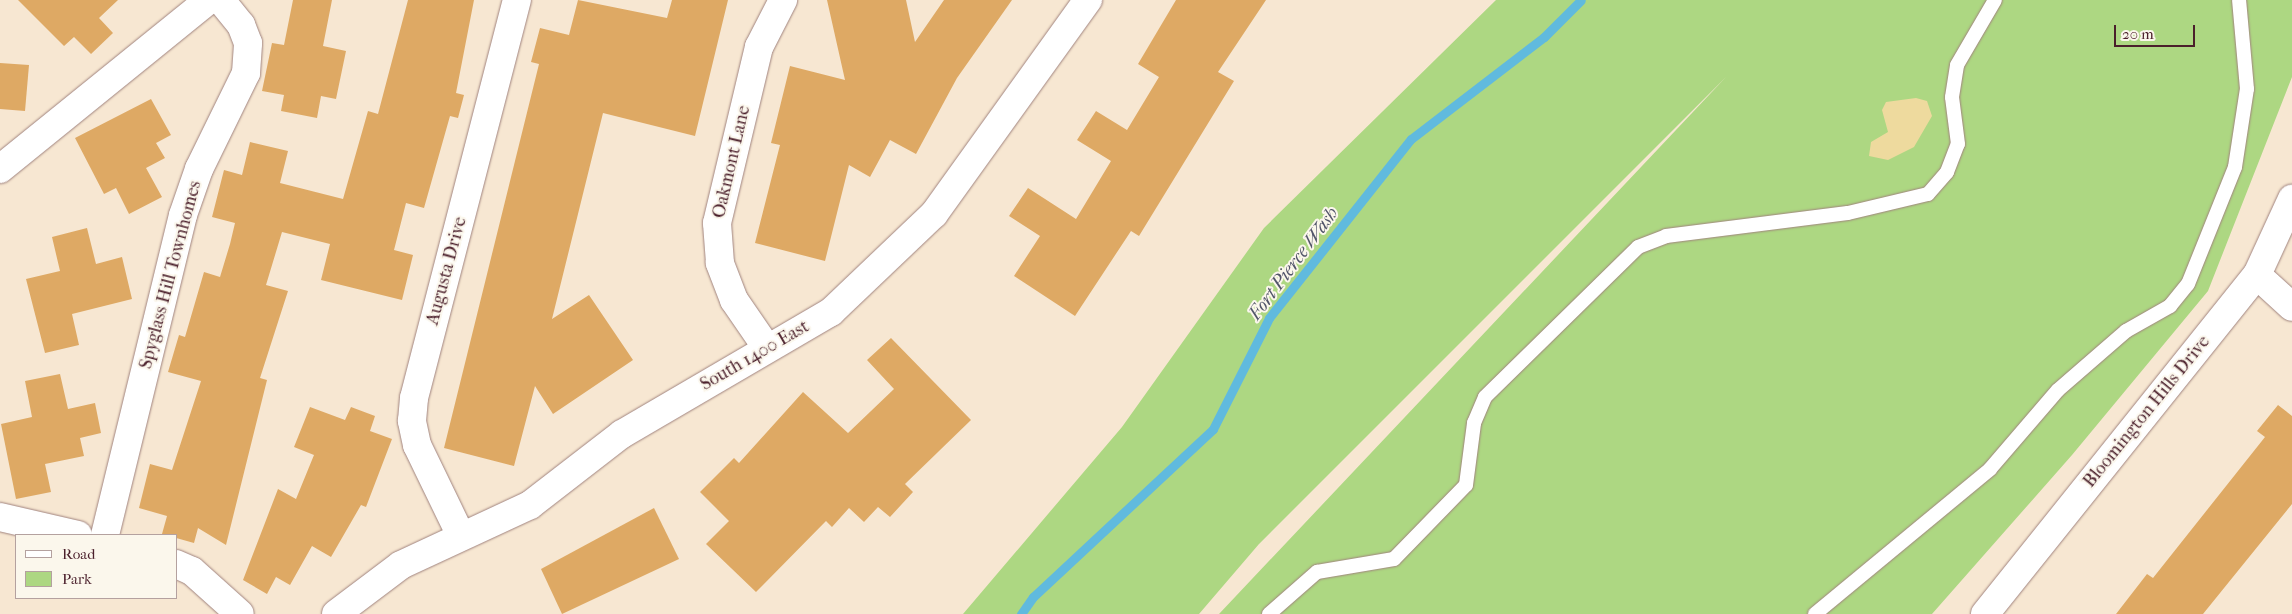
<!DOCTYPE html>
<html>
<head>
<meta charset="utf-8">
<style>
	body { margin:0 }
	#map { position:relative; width:2292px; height:614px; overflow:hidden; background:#f7e7d2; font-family:"IM FELL French Canon",serif }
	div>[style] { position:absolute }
	.green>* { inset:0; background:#add782 }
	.sand>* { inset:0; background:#eeda9e }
	.stream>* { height:9px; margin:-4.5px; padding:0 4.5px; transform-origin:4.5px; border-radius:4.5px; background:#60bade }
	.building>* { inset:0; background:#dea964 }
	.roads { filter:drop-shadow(0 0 1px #a0837e) drop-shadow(0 0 1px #a0837e) }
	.lane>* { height:14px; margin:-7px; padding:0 7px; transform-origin:7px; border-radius:7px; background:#fff }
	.street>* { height:28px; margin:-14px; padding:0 14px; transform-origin:14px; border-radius:14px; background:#fff }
	.secondary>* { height:28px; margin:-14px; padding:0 14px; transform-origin:14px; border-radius:14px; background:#fff }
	span { translate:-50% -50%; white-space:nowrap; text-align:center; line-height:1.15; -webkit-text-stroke:4px #fbf7ec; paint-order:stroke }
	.street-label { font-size:18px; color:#4a1f2b }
	.water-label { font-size:19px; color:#52556a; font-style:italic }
	.legend { position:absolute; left:15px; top:534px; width:162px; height:65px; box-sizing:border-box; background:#fbf7ec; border:1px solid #b4a19f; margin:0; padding:6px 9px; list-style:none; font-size:15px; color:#4a1f2b }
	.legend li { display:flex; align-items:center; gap:10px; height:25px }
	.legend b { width:25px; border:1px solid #b4a19f }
	.scale { position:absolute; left:2114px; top:25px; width:81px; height:22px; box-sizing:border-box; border:2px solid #4a1f2b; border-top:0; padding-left:6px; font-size:15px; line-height:18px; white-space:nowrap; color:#4a1f2b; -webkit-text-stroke:4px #fbf7ec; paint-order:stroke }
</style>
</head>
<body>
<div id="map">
	<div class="green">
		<i style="clip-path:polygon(1496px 0,2292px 0,2292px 77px,2208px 291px,2072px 455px,1932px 614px,1219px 614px,1726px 77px,1259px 544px,1199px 614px,963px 614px,1122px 427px,1264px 228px)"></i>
	</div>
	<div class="sand">
		<i style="clip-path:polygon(1916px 98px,1927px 101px,1932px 116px,1914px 147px,1888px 160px,1869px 156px,1871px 142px,1888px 132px,1882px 110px,1886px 102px)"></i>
	</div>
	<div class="stream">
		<i style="left:1021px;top:614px;width:21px;rotate:-55deg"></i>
		<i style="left:1033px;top:597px;width:246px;rotate:-43deg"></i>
		<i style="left:1213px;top:429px;width:124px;rotate:-63.2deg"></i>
		<i style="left:1269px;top:318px;width:228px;rotate:-51.6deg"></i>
		<i style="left:1411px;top:139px;width:168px;rotate:-37.5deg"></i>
		<i style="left:1544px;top:37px;width:52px;rotate:-45deg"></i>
	</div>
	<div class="building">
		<i style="clip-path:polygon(18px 0,118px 0,99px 18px,113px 33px,91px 54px,74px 37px,64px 46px)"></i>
		<i style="clip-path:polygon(293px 0,332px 0,323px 46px,346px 51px,336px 99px,321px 96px,317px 118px,281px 111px,284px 95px,262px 91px,272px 43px,284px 45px)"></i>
		<i style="clip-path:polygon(408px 0,474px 0,456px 93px,464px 95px,458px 118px,450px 116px,424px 208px,406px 203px,394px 250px,413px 255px,402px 300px,321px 280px,330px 244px,282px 232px,266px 285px,288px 291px,260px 378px,267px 380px,226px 545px,198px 528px,194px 543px,162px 534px,167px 516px,139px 508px,150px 464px,172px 470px,201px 381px,168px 372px,179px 335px,185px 337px,204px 272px,220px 277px,230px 244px,235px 223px,212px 217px,224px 170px,242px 175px,250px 142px,288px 151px,280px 183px,343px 199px,368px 111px,378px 114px)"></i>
		<i style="clip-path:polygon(578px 0,667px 18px,672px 0,728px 0,695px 136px,603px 113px,552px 319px,589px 295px,633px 360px,553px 414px,535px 386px,514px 466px,444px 448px,539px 64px,531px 62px,540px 28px,569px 35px)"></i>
		<i style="clip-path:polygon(827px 0,906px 0,915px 42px,944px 0,1012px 0,957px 78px,916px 154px,890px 140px,870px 177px,849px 165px,825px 261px,755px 243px,780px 145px,771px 143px,790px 66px,845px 80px)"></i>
		<i style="clip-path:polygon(1176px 0,1266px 0,1218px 72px,1234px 81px,1139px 236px,1131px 231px,1075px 316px,1014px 276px,1040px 236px,1009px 216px,1028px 188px,1076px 219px,1111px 161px,1077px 140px,1096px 111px,1127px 130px,1159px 77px,1138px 64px)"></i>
		<i style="clip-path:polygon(0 63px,29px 65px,25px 111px,0 109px)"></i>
		<i style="clip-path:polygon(151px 99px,171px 135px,156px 143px,165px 158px,146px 168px,162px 197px,129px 214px,116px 188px,104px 194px,75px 138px)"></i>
		<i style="clip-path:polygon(87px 228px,96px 264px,122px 257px,132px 299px,72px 314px,79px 345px,45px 353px,26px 279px,60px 271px,52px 237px)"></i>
		<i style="clip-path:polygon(891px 338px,971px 420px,905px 484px,913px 492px,890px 517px,878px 507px,864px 522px,849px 508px,832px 527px,826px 521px,756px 592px,706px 544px,729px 521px,700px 492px,734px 458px,739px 463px,803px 392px,848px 433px,894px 389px,867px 360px)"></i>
		<i style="clip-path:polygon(60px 374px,68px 409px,95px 403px,101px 433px,80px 438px,84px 456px,45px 464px,51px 492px,16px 499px,1px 424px,32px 417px,25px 381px)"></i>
		<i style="clip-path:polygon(2278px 405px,2292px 416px,2292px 504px,2203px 614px,2116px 614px,2147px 574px,2153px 578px,2265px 437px,2257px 431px)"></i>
		<i style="clip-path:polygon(310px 407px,345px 420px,351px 407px,375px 416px,370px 431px,392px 439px,366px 507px,361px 505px,331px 557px,312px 546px,290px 585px,276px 577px,267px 594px,243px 580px,278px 489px,296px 499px,314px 455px,294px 447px)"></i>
		<i style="clip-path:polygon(654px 508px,679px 559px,562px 614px,541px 569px)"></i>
	</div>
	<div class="roads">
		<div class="lane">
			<i style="left:1269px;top:614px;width:64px;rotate:-41.2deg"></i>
			<i style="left:1317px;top:572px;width:78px;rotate:-9.6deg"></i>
			<i style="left:1394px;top:559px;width:103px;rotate:-45.8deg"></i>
			<i style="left:1466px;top:485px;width:63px;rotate:-82.6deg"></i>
			<i style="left:1474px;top:423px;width:28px;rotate:-67deg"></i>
			<i style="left:1485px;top:397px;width:214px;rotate:-44.4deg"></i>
			<i style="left:1638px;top:247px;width:30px;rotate:-21deg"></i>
			<i style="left:1666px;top:236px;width:183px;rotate:-7.2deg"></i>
			<i style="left:1848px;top:213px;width:82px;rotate:-13.4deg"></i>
			<i style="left:1928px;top:194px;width:29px;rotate:-49deg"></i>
			<i style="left:1947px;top:172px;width:30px;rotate:-69deg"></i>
			<i style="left:1958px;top:144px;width:47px;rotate:-97.3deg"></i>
			<i style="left:1952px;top:97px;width:32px;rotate:-81deg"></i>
			<i style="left:1957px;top:65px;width:75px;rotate:-59.7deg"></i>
			<i style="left:1815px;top:614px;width:227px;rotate:-39.6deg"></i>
			<i style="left:1990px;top:469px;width:104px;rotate:-49.3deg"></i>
			<i style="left:2058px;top:390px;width:90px;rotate:-40.9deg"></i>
			<i style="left:2126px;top:331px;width:51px;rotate:-29.6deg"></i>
			<i style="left:2170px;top:306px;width:28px;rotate:-51deg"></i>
			<i style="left:2188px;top:284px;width:126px;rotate:-68.1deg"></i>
			<i style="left:2235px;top:167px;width:79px;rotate:-81.3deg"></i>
			<i style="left:2247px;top:89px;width:89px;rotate:-95.1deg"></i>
		</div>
		<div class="street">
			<i style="left:0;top:169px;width:269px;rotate:-39deg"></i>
			<i style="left:767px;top:348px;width:58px;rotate:-124.5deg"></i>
			<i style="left:734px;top:300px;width:40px;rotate:-111deg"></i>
			<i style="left:720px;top:263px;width:40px;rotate:-94.3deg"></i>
			<i style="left:717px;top:223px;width:181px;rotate:-76.6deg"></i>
			<i style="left:759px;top:47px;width:53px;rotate:-62.9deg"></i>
			<i style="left:0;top:517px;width:80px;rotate:13deg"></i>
			<i style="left:105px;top:535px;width:329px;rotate:-76.3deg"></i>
			<i style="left:183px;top:215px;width:49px;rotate:-70.8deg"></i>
			<i style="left:199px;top:169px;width:107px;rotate:-63.9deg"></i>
			<i style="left:246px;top:73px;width:30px;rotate:-86deg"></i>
			<i style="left:248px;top:43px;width:19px;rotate:-111deg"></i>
			<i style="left:241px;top:25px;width:32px;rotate:-129deg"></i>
			<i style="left:461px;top:536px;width:101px;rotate:-115.8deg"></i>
			<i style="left:417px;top:445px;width:25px;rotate:-102deg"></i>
			<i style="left:412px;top:421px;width:23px;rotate:-85deg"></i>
			<i style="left:414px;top:398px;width:411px;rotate:-75.5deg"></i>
			<i style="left:176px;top:564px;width:17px;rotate:24deg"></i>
			<i style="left:192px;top:571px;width:64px;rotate:41.9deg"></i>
		</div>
		<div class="secondary">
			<i style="left:2257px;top:275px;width:47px;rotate:42.4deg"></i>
			<i style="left:336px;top:614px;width:81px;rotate:-37deg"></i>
			<i style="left:401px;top:565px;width:142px;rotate:-24.9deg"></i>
			<i style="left:530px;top:505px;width:116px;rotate:-37.7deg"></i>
			<i style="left:622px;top:434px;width:242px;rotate:-30.3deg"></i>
			<i style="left:831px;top:312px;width:142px;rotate:-43.6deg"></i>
			<i style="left:934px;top:214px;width:264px;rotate:-54.3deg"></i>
			<i style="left:1985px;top:614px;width:435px;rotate:-51.3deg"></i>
			<i style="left:2257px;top:275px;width:84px;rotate:-65.3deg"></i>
		</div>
	</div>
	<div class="street-label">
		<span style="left:732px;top:162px;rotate:-77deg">Oakmont Lane</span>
		<span style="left:447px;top:271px;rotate:-75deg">Augusta Drive</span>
		<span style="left:171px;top:275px;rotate:-75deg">Spyglass Hill Townhomes</span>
		<span style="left:755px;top:356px;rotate:-30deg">South 1400 East</span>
		<span style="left:2147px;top:412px;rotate:-51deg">Bloomington Hills Drive</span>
	</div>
	<div class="water-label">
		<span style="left:1294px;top:264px;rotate:-53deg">Fort Pierce Wash</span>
	</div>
	<ul class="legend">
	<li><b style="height:6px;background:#fff"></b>Road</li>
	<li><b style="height:14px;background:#add782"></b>Park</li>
	</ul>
	<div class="scale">20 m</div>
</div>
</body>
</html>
